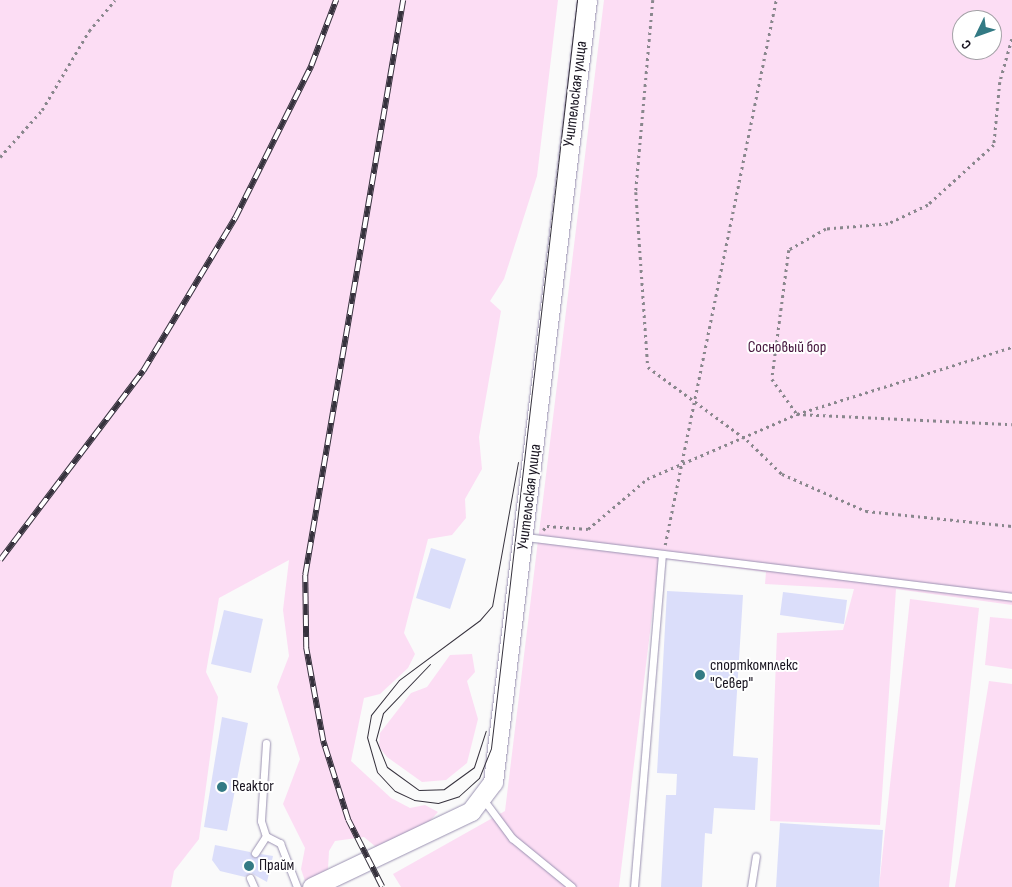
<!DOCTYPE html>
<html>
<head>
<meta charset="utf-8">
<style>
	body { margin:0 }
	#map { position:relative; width:1012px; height:887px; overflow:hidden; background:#fafafa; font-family:"Sofia Sans Condensed",sans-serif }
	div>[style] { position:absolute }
	.green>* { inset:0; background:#fcddf4 }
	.building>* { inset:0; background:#dbdefa }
	.path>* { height:2.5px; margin-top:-1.25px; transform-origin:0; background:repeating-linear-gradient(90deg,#89878d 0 2.5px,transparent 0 6.5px) }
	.roads { filter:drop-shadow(0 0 1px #9a91b1) drop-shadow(0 0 1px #9a91b1) }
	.lane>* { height:7px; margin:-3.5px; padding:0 3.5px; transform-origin:3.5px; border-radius:3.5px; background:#fff }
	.secondary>* { height:19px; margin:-9.5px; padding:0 9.5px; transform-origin:9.5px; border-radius:9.5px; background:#fff }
	.tram>* { height:1px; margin:-0.5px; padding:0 0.5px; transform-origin:0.5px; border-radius:0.5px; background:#36323d }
	.rail>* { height:5.5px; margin-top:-2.75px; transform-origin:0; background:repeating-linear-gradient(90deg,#fff 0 11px,#36323d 0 22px); box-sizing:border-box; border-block:1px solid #36323d }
	.dots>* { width:14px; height:14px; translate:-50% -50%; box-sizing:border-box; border:2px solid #fff; border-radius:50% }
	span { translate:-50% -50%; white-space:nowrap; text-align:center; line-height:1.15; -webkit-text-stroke:4px #fff; paint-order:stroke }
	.street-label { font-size:16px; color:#181420 }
	.park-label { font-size:16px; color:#45163d }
	.poi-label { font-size:16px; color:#181420 }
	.left { translate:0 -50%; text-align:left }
	.north { position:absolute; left:952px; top:10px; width:50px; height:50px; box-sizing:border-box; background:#fff; border:1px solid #a3a1a6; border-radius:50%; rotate:228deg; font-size:14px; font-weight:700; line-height:20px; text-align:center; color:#181420 }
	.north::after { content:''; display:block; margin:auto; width:18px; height:22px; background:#337a84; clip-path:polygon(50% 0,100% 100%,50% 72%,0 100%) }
</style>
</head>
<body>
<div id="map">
	<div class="green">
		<i style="clip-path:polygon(0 0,558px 0,537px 176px,504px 279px,490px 301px,501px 311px,479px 437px,482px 469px,465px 499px,466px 518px,452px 535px,428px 539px,404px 633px,415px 654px,408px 668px,380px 694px,364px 698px,351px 761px,391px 798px,410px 808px,425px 805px,438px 812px,427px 824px,376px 847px,364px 837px,335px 841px,329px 851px,328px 869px,306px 884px,301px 869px,305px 848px,283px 804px,300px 759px,277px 687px,289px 656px,283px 610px,289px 560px,219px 598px,206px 672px,218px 697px,199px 839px,174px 871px,171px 887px,0 887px)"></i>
		<i style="clip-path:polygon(evenodd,604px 0,1012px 0,1012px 605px,896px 589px,880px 825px,770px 821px,777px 633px,843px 630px,854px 589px,765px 584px,766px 572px,659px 558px,619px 887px,401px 887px,393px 874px,505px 811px,604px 0,962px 20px,992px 20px,992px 50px,962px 50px,962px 20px)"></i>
		<i style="clip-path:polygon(910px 599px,979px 608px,949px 887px,879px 887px)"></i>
		<i style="clip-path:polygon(990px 617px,1012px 619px,1012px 669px,985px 665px)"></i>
		<i style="clip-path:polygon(472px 654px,475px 672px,467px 681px,478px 719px,467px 763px,446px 780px,422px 782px,387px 757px,379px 747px,380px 733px,411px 693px,427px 687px,450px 655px)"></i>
		<i style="clip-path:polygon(989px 681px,1012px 684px,1012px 887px,955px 887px)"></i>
	</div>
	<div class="building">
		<i style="clip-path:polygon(431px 548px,466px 559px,450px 609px,416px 598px)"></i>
		<i style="clip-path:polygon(667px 591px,743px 595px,733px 756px,758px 758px,755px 810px,714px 808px,712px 834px,705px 833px,702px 887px,661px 887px,666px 795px,676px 795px,677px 774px,657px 773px)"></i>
		<i style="clip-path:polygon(783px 592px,847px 600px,844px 624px,780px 615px)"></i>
		<i style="clip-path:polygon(224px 610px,263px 619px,251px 673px,211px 664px)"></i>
		<i style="clip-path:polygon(222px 717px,248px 723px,227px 831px,204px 827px)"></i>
		<i style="clip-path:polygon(780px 823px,883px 830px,879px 887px,776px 887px)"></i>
		<i style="clip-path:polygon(215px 845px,250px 852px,254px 858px,261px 854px,273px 856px,267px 882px,251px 873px,245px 877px,220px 871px,212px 860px)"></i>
	</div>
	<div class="path">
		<i style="left:653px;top:0;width:193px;rotate:95.1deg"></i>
		<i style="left:636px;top:192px;width:175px;rotate:86.1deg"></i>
		<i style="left:648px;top:367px;width:123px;rotate:36.4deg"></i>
		<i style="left:747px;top:440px;width:49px;rotate:44.2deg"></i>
		<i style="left:782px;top:474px;width:92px;rotate:23.8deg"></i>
		<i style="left:866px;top:511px;width:147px;rotate:5.9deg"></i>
		<i style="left:1012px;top:39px;width:45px;rotate:105.6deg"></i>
		<i style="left:1000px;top:82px;width:63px;rotate:95.4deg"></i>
		<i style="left:994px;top:145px;width:89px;rotate:137.7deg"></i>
		<i style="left:928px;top:205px;width:44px;rotate:154.6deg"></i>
		<i style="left:888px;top:224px;width:62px;rotate:175.4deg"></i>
		<i style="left:826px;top:229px;width:43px;rotate:150.4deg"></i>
		<i style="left:789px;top:250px;width:130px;rotate:97.5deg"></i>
		<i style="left:772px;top:379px;width:43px;rotate:54.5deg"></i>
		<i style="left:797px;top:414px;width:215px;rotate:2.7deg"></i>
		<i style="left:0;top:157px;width:63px;rotate:-48.2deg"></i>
		<i style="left:42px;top:110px;width:92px;rotate:-59.3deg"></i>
		<i style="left:89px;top:31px;width:40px;rotate:-50deg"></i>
		<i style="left:543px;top:530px;width:6px;rotate:-45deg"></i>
		<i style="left:547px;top:526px;width:41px;rotate:4.2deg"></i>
		<i style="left:588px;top:529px;width:77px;rotate:-40.3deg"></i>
		<i style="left:647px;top:479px;width:163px;rotate:-23.4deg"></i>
		<i style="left:797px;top:414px;width:225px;rotate:-17.3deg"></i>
		<i style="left:665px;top:545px;width:556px;rotate:-78.49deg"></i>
	</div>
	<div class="roads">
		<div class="lane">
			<i style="left:525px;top:537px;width:491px;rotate:7deg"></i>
			<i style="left:266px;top:743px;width:78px;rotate:93.7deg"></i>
			<i style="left:261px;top:821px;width:16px;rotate:72deg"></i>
			<i style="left:483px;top:799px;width:49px;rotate:53.4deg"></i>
			<i style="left:512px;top:838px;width:77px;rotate:39.2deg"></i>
			<i style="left:255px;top:853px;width:20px;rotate:-57deg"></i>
			<i style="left:266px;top:836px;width:16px;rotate:27deg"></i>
			<i style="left:280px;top:843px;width:47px;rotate:68.9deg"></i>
			<i style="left:250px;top:878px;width:10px;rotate:66deg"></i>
			<i style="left:634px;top:887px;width:333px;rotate:-85.2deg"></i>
			<i style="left:751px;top:887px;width:31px;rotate:-81deg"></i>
		</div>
		<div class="secondary">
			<i style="left:312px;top:887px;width:176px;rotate:-25.5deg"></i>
			<i style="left:471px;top:811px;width:36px;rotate:-53deg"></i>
			<i style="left:493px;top:782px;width:788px;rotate:-83.15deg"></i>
		</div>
	</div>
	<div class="tram">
		<i style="left:518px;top:462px;width:146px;rotate:100.2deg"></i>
		<i style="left:492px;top:606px;width:18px;rotate:131deg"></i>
		<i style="left:480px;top:620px;width:101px;rotate:143.5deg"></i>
		<i style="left:399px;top:680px;width:45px;rotate:128.7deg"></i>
		<i style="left:371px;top:715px;width:22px;rotate:100deg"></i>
		<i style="left:367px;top:737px;width:36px;rotate:74deg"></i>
		<i style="left:377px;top:772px;width:26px;rotate:47deg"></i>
		<i style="left:395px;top:791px;width:21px;rotate:25deg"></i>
		<i style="left:414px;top:800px;width:24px;rotate:7deg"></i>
		<i style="left:438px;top:803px;width:22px;rotate:-18deg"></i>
		<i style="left:459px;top:796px;width:27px;rotate:-42deg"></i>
		<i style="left:479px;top:778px;width:32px;rotate:-68deg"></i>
		<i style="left:491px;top:748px;width:753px;rotate:-83.44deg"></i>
		<i style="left:430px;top:664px;width:68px;rotate:133.8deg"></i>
		<i style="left:383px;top:713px;width:28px;rotate:105deg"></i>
		<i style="left:376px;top:740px;width:29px;rotate:68deg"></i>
		<i style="left:387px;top:767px;width:39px;rotate:36deg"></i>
		<i style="left:419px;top:790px;width:25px;rotate:-2deg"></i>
		<i style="left:444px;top:789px;width:37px;rotate:-36deg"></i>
		<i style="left:474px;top:767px;width:38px;rotate:-72deg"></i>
	</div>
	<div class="rail">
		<i style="left:0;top:560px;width:237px;rotate:-52.9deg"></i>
		<i style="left:143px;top:371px;width:179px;rotate:-59deg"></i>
		<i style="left:235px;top:218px;width:170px;rotate:-63.4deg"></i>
		<i style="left:311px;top:66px;width:71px;rotate:-69.3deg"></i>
		<i style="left:382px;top:887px;width:75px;rotate:-116.9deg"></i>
		<i style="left:348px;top:820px;width:83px;rotate:-107.6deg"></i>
		<i style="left:323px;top:741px;width:95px;rotate:-100.4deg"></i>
		<i style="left:306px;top:648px;width:73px;rotate:-90.8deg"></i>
		<i style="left:305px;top:575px;width:583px;rotate:-80.33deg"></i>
	</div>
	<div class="dots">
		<i style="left:700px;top:675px;background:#337a84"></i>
		<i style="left:222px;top:787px;background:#337a84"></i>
		<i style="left:249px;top:866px;background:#337a84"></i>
	</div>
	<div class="street-label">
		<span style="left:576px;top:94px;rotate:-83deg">Учительская улица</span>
		<span style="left:530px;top:497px;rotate:-83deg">Учительская улица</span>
	</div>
	<div class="park-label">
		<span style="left:787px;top:348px">Сосновый бор</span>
	</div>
	<div class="poi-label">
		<span class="left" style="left:710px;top:675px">спорткомплекс<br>"Север"</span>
		<span class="left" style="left:232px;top:787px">Reaktor</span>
		<span class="left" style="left:259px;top:866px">Прайм</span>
	</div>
	<div class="north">С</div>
</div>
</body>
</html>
